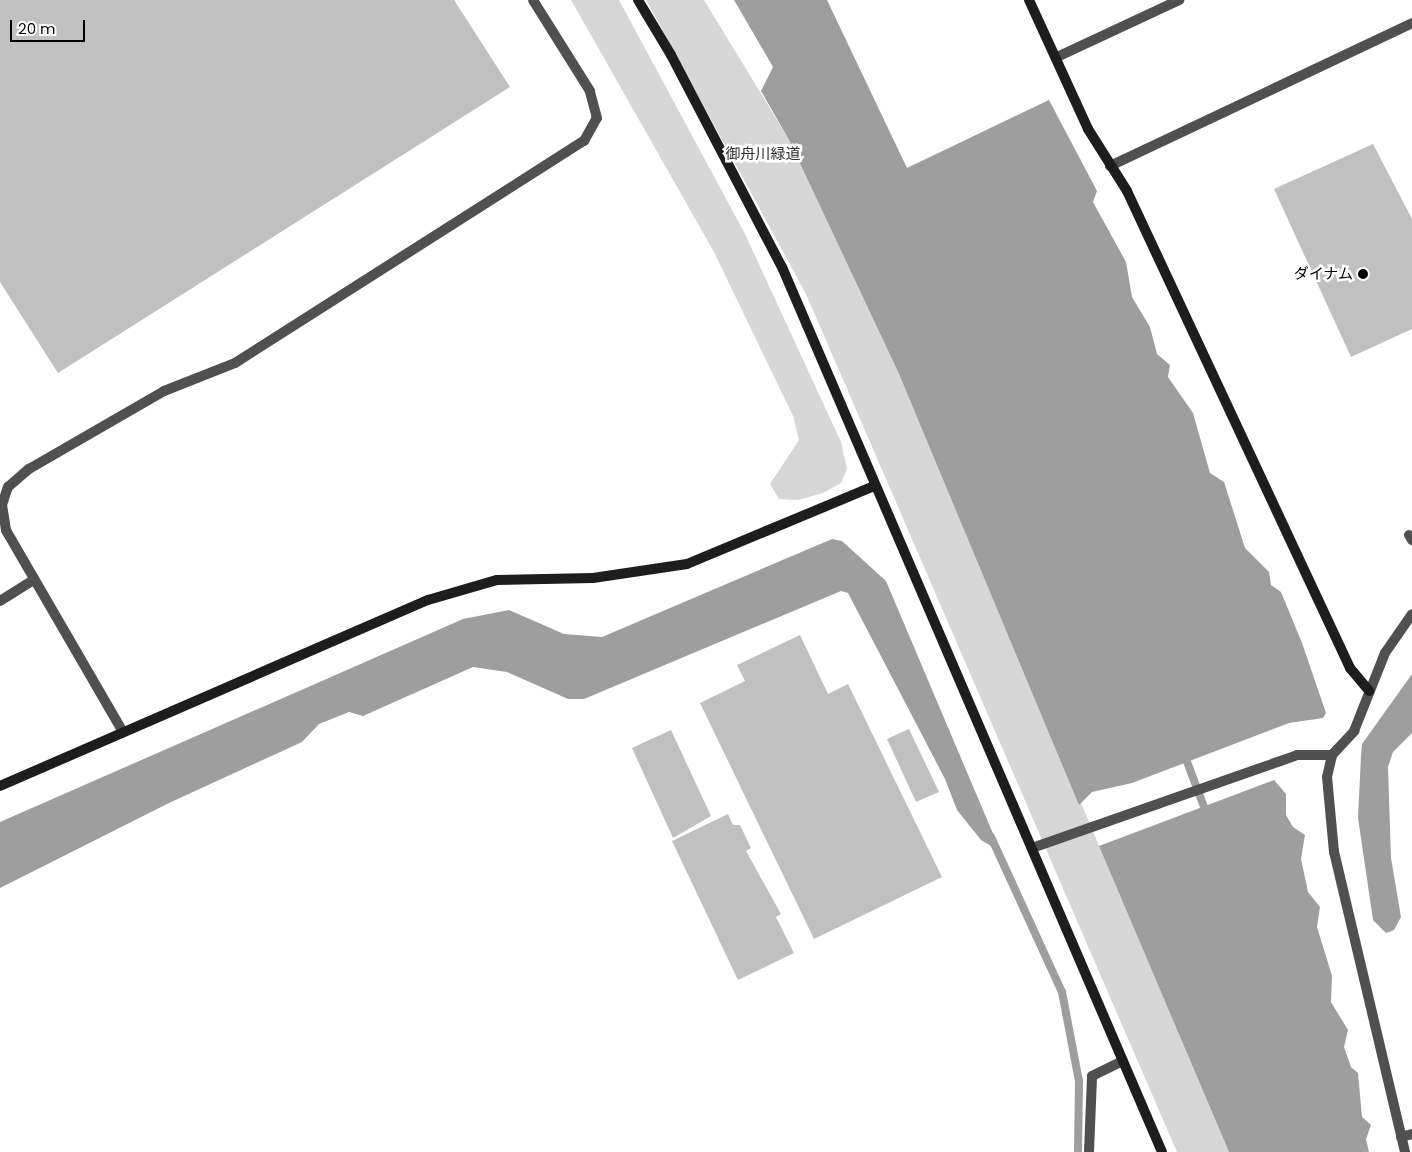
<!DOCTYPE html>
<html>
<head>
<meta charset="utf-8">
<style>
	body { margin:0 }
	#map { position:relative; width:1412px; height:1152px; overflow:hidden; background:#fff; font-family:Poppins,"Noto Sans JP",sans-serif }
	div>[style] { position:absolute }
	.green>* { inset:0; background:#d7d7d7 }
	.water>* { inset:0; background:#9e9e9e }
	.stream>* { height:8px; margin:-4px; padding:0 4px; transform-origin:4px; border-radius:4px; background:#9e9e9e }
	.building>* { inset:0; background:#c0c0c0 }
	.lane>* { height:10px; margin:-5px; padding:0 5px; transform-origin:5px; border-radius:5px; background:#505050 }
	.street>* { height:10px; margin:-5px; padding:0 5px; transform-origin:5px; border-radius:5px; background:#505050 }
	.secondary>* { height:10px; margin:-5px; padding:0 5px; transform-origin:5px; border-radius:5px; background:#1d1d1d }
	.dots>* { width:14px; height:14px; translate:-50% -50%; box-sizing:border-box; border:2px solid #fff; border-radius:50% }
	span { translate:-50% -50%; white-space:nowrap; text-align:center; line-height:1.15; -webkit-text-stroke:5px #fff; paint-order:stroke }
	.park-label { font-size:15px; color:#2e2e2e }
	.poi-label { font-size:15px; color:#000 }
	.right { translate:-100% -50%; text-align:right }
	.scale { position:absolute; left:10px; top:20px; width:75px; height:22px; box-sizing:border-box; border:2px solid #000; border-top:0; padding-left:6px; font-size:15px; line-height:18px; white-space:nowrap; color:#000; -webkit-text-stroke:4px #fff; paint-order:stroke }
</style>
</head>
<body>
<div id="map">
	<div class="green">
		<i style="clip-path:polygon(571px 0,619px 0,745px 234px,841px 442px,847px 469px,841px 483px,823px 493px,798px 500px,779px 499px,770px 484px,799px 440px,793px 416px,714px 252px)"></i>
		<i style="clip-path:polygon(646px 0,704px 0,788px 138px,899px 374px,1229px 1152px,1177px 1152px,806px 294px)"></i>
	</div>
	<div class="water">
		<i style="clip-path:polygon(734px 0,827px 0,907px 168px,1049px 100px,1097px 191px,1093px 202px,1126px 262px,1132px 297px,1150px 327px,1157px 354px,1170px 365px,1168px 377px,1193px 413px,1210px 473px,1224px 482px,1245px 548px,1269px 572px,1271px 585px,1281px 592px,1302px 643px,1326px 713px,1323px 718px,1289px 723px,1132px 783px,1092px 792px,1079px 805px,899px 374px,788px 138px,761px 91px,773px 67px)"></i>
		<i style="clip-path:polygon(832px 539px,842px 541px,886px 581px,997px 843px,991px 846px,981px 840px,957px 810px,945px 779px,848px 593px,841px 591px,584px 699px,568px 699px,507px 672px,473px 667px,363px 716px,349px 712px,319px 724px,302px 742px,169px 803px,0 888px,0 822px,463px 619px,509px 610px,564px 634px,602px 637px)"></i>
		<i style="clip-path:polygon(1412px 674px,1412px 733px,1393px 752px,1388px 767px,1391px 858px,1401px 917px,1394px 930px,1386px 933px,1373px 920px,1358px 818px,1361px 756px,1362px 744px)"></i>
		<i style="clip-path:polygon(1274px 780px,1286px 794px,1286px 815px,1293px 827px,1305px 835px,1301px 859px,1308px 892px,1320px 907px,1317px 927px,1332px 976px,1331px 1002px,1348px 1030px,1344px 1047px,1351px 1067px,1358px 1073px,1362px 1117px,1371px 1125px,1366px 1139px,1369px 1152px,1229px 1152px,1099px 846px)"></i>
	</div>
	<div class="stream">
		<i style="left:1183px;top:751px;width:68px;rotate:69.4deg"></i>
		<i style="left:991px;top:837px;width:170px;rotate:65.4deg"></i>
		<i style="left:1062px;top:992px;width:91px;rotate:79.2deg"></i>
		<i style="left:1079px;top:1081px;width:71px;rotate:90.8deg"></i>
	</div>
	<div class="building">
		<i style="clip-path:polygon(0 0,454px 0,510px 87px,58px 373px,0 282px)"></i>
		<i style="clip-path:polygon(1373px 144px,1412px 219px,1412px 329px,1351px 357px,1274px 189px)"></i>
		<i style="clip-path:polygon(800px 635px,828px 694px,848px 684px,942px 877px,814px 939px,700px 703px,745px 681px,737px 665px)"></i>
		<i style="clip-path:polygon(909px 729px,939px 792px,916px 802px,887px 739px)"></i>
		<i style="clip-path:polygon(671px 730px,711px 816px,673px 838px,632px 748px)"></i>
		<i style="clip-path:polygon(728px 814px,733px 825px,740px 825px,751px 848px,746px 851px,781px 914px,776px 917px,794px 953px,738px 980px,672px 841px)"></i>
	</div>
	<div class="lane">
		<i style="left:1409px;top:535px;width:6px;rotate:59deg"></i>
		<i style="left:0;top:601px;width:39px;rotate:-32deg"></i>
		<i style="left:123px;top:732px;width:233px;rotate:-120.1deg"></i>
		<i style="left:6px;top:530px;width:25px;rotate:-99deg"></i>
		<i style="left:2px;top:505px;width:19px;rotate:-72deg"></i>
		<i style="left:8px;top:487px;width:28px;rotate:-41deg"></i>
		<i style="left:29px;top:469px;width:156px;rotate:-30deg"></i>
		<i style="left:164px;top:391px;width:76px;rotate:-21.5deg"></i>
		<i style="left:235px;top:363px;width:414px;rotate:-32.5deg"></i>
		<i style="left:584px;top:141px;width:26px;rotate:-61deg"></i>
		<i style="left:597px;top:118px;width:28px;rotate:-105deg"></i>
		<i style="left:590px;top:91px;width:107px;rotate:-122.1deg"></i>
	</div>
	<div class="street">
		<i style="left:1057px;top:57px;width:135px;rotate:-25deg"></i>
		<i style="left:1110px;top:166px;width:334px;rotate:-25.3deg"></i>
		<i style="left:1032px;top:848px;width:281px;rotate:-19.3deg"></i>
		<i style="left:1297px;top:755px;width:35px"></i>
		<i style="left:1401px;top:1137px;width:11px;rotate:-15deg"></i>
		<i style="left:1089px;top:1152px;width:76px;rotate:-87.7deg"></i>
		<i style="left:1092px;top:1076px;width:34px;rotate:-26deg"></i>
		<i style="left:1405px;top:1152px;width:308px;rotate:-103.3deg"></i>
		<i style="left:1334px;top:852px;width:75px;rotate:-95.3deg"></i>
		<i style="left:1327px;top:777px;width:23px;rotate:-77deg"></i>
		<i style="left:1332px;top:755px;width:33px;rotate:-47deg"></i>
		<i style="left:1354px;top:731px;width:84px;rotate:-68.3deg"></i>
		<i style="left:1385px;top:653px;width:47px;rotate:-55.3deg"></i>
	</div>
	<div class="secondary">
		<i style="left:638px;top:0;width:64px;rotate:59deg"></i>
		<i style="left:671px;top:55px;width:239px;rotate:62.4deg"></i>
		<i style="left:782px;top:267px;width:963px;rotate:66.76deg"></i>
		<i style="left:1029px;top:0;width:142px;rotate:65.4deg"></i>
		<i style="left:1088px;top:129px;width:73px;rotate:57.8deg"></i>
		<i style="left:1127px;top:191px;width:527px;rotate:64.94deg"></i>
		<i style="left:1350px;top:668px;width:30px;rotate:50deg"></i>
		<i style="left:0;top:786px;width:467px;rotate:-23.5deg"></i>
		<i style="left:428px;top:600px;width:72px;rotate:-16.2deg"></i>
		<i style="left:497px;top:580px;width:96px;rotate:-1.2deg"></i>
		<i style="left:593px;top:578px;width:95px;rotate:-8.5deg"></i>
		<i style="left:687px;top:564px;width:203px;rotate:-22.6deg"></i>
	</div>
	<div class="dots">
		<i style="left:1363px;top:274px;background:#000"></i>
	</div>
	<div class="park-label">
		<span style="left:763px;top:154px">御舟川緑道</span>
	</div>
	<div class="poi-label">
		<span class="right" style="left:1353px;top:274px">ダイナム</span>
	</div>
	<div class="scale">20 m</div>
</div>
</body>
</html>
